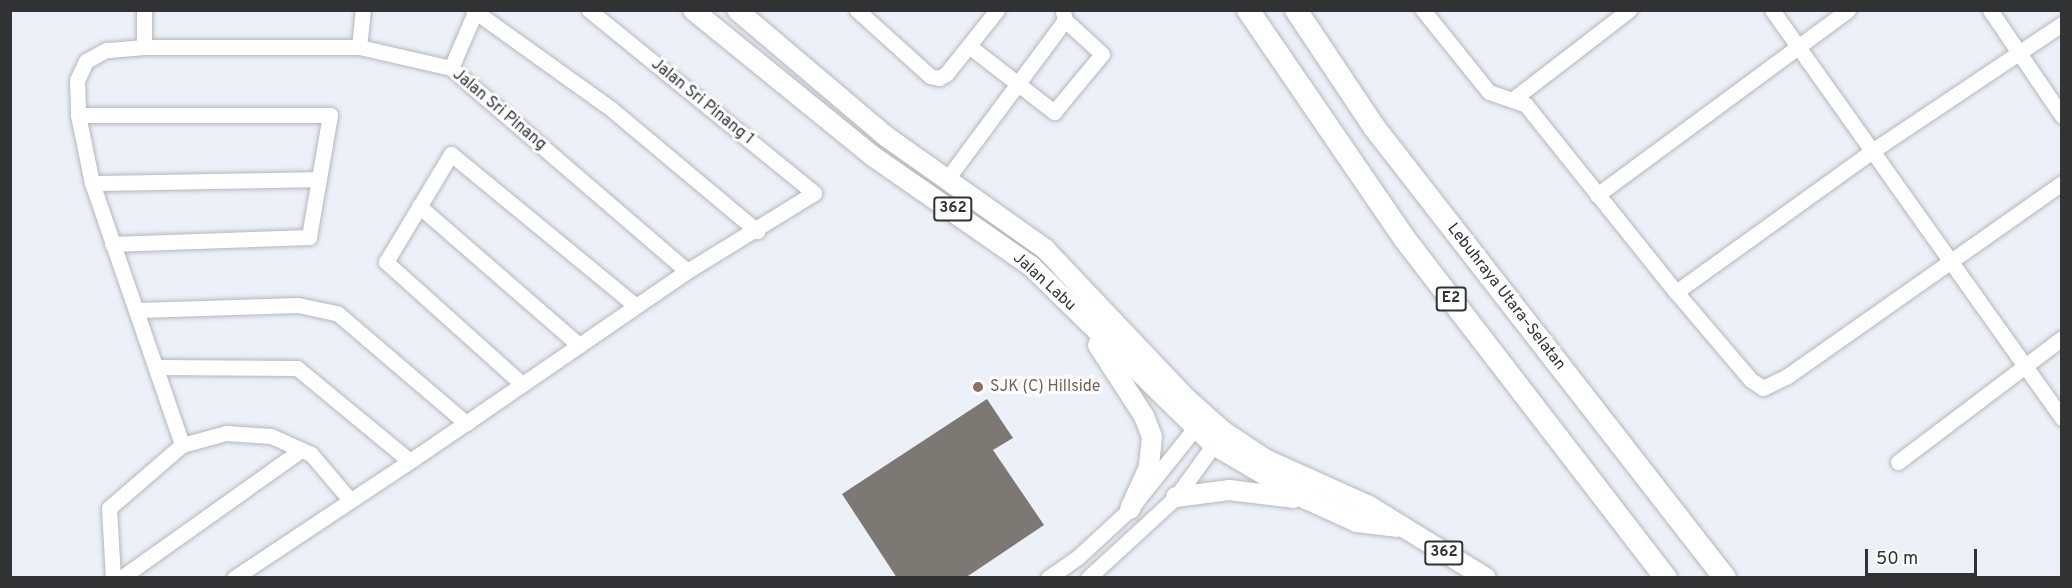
<!DOCTYPE html>
<html>
<head>
<meta charset="utf-8">
<style>
	body { margin:0 }
	#map { position:relative; width:2072px; height:588px; overflow:hidden; background:#ecf0f8; font-family:Overpass,sans-serif }
	div>[style] { position:absolute }
	.building>* { inset:0; background:#7e7873 }
	.roads { filter:drop-shadow(0 0 2px #b4b7bf) drop-shadow(0 0 2px #b4b7bf) }
	.minor>* { height:15px; margin:-7.5px; padding:0 7.5px; transform-origin:7.5px; border-radius:7.5px; background:#fff }
	.major>* { height:20px; margin:-10px; padding:0 10px; transform-origin:10px; border-radius:10px; background:#fff }
	.highway>* { height:22px; margin:-11px; padding:0 11px; transform-origin:11px; border-radius:11px; background:#fff }
	.dots>* { width:16px; height:16px; translate:-50% -50%; box-sizing:border-box; border:3px solid #fff; border-radius:50% }
	span { translate:-50% -50%; white-space:nowrap; text-align:center; line-height:1.15; -webkit-text-stroke:6px #fff; paint-order:stroke }
	.shield-label span { padding:2px 4px; background:#fff; border:2px solid; border-radius:4px; -webkit-text-stroke-width:0 }
	.shield-label { font-size:15px; color:#303234; font-weight:700 }
	.street-label { font-size:16px; color:#303234 }
	.education-label { font-size:16px; color:#785e54 }
	.left { translate:0 -50%; text-align:left }
	.frame { position:absolute; inset:0; border:12px solid #303234; pointer-events:none }
	.scale { position:absolute; left:1865px; top:549px; width:112px; height:27px; box-sizing:border-box; border:3px solid #303234; border-top:0; padding-left:8px; font-size:18px; line-height:21px; white-space:nowrap; color:#303234; -webkit-text-stroke:4px #fff; paint-order:stroke }
</style>
</head>
<body>
<div id="map">
	<div class="building">
		<i style="clip-path:polygon(987px 399px,1013px 438px,993px 450px,1044px 525px,965px 578px,897px 578px,842px 494px)"></i>
	</div>
	<div class="roads">
		<div class="minor">
			<i style="left:473px;top:10px;width:168px;rotate:35.6deg"></i>
			<i style="left:610px;top:108px;width:192px;rotate:39.9deg"></i>
			<i style="left:589px;top:10px;width:290px;rotate:39.1deg"></i>
			<i style="left:814px;top:193px;width:149px;rotate:148.4deg"></i>
			<i style="left:857px;top:10px;width:98px;rotate:42.1deg"></i>
			<i style="left:930px;top:76px;width:9px;rotate:13deg"></i>
			<i style="left:939px;top:78px;width:8px;rotate:-30deg"></i>
			<i style="left:946px;top:74px;width:82px;rotate:-51.4deg"></i>
			<i style="left:1423px;top:10px;width:105px;rotate:51.2deg"></i>
			<i style="left:1489px;top:92px;width:39px;rotate:19deg"></i>
			<i style="left:1526px;top:105px;width:240px;rotate:51.3deg"></i>
			<i style="left:1676px;top:292px;width:116px;rotate:49.6deg"></i>
			<i style="left:1751px;top:380px;width:14px;rotate:34deg"></i>
			<i style="left:1763px;top:388px;width:25px;rotate:-26deg"></i>
			<i style="left:1786px;top:377px;width:337px;rotate:-35.1deg"></i>
			<i style="left:1772px;top:10px;width:501px;rotate:54.6deg"></i>
			<i style="left:1990px;top:10px;width:128px;rotate:55.8deg"></i>
			<i style="left:969px;top:46px;width:108px;rotate:37.8deg"></i>
			<i style="left:1054px;top:112px;width:75px;rotate:-50.4deg"></i>
			<i style="left:1102px;top:54px;width:50px;rotate:-137.4deg"></i>
			<i style="left:144px;top:47px;width:37px;rotate:-90deg"></i>
			<i style="left:359px;top:47px;width:37px;rotate:-84deg"></i>
			<i style="left:451px;top:68px;width:63px;rotate:-66.7deg"></i>
			<i style="left:1512px;top:100px;width:148px;rotate:-37.6deg"></i>
			<i style="left:78px;top:115px;width:252px"></i>
			<i style="left:330px;top:115px;width:124px;rotate:99.8deg"></i>
			<i style="left:309px;top:237px;width:197px;rotate:178deg"></i>
			<i style="left:947px;top:179px;width:198px;rotate:-53.4deg"></i>
			<i style="left:1065px;top:20px;width:9px;rotate:-103deg"></i>
			<i style="left:92px;top:183px;width:227px;rotate:-1deg"></i>
			<i style="left:1597px;top:195px;width:312px;rotate:-36.4deg"></i>
			<i style="left:419px;top:206px;width:212px;rotate:41deg"></i>
			<i style="left:1676px;top:292px;width:241px;rotate:-35.7deg"></i>
			<i style="left:1872px;top:151px;width:229px;rotate:-33.8deg"></i>
			<i style="left:139px;top:310px;width:159px;rotate:-1.8deg"></i>
			<i style="left:298px;top:305px;width:40px;rotate:12deg"></i>
			<i style="left:337px;top:313px;width:170px;rotate:40.5deg"></i>
			<i style="left:158px;top:367px;width:139px;rotate:0.4deg"></i>
			<i style="left:297px;top:368px;width:146px;rotate:39.5deg"></i>
			<i style="left:522px;top:384px;width:183px;rotate:-138.1deg"></i>
			<i style="left:386px;top:262px;width:126px;rotate:-59deg"></i>
			<i style="left:451px;top:154px;width:239px;rotate:39.4deg"></i>
			<i style="left:1898px;top:462px;width:206px;rotate:-37.1deg"></i>
			<i style="left:113px;top:578px;width:70px;rotate:-93.3deg"></i>
			<i style="left:109px;top:508px;width:96px;rotate:-40.8deg"></i>
			<i style="left:121px;top:578px;width:221px;rotate:-35.4deg"></i>
			<i style="left:234px;top:578px;width:211px;rotate:-33.6deg"></i>
			<i style="left:410px;top:461px;width:68px;rotate:-34.2deg"></i>
			<i style="left:466px;top:423px;width:268px;rotate:-34.5deg"></i>
			<i style="left:687px;top:271px;width:311px;rotate:-139.3deg"></i>
			<i style="left:451px;top:68px;width:94px;rotate:-167.1deg"></i>
			<i style="left:359px;top:47px;width:215px;rotate:180deg"></i>
			<i style="left:144px;top:47px;width:38px;rotate:175deg"></i>
			<i style="left:106px;top:50px;width:23px;rotate:151deg"></i>
			<i style="left:86px;top:61px;width:21px;rotate:115deg"></i>
			<i style="left:77px;top:80px;width:35px;rotate:88deg"></i>
			<i style="left:78px;top:115px;width:69px;rotate:78.4deg"></i>
			<i style="left:92px;top:183px;width:277px;rotate:71deg"></i>
			<i style="left:182px;top:445px;width:46px;rotate:-15.3deg"></i>
			<i style="left:226px;top:433px;width:45px;rotate:3.8deg"></i>
			<i style="left:271px;top:436px;width:44px;rotate:24.2deg"></i>
			<i style="left:311px;top:454px;width:60px;rotate:49.7deg"></i>
			<i style="left:1048px;top:578px;width:37px;rotate:-35deg"></i>
			<i style="left:1078px;top:557px;width:71px;rotate:-42.7deg"></i>
			<i style="left:1130px;top:509px;width:115px;rotate:-51.3deg"></i>
			<i style="left:1088px;top:578px;width:120px;rotate:-42.6deg"></i>
			<i style="left:1176px;top:497px;width:75px;rotate:-54.2deg"></i>
		</div>
		<div class="major">
			<i style="left:693px;top:10px;width:233px;rotate:39.1deg"></i>
			<i style="left:874px;top:157px;width:191px;rotate:34.8deg"></i>
			<i style="left:1031px;top:266px;width:256px;rotate:44.4deg"></i>
			<i style="left:1214px;top:445px;width:107px;rotate:30.4deg"></i>
			<i style="left:1306px;top:499px;width:56px;rotate:24.3deg"></i>
			<i style="left:1357px;top:522px;width:40px;rotate:7.1deg"></i>
			<i style="left:737px;top:10px;width:197px;rotate:40.3deg"></i>
			<i style="left:887px;top:137px;width:194px;rotate:35.3deg"></i>
			<i style="left:1045px;top:249px;width:207px;rotate:46.6deg"></i>
			<i style="left:1187px;top:399px;width:48px;rotate:41.6deg"></i>
			<i style="left:1223px;top:431px;width:50px;rotate:33.7deg"></i>
			<i style="left:1265px;top:459px;width:114px;rotate:24.3deg"></i>
			<i style="left:1369px;top:506px;width:137px;rotate:31.6deg"></i>
			<i style="left:1098px;top:345px;width:85px;rotate:57.1deg"></i>
			<i style="left:1144px;top:416px;width:22px;rotate:69deg"></i>
			<i style="left:1152px;top:437px;width:30px;rotate:96deg"></i>
			<i style="left:1149px;top:467px;width:46px;rotate:114.3deg"></i>
			<i style="left:1176px;top:497px;width:53px;rotate:-7.5deg"></i>
			<i style="left:1229px;top:490px;width:65px;rotate:7deg"></i>
		</div>
		<div class="highway">
			<i style="left:1248px;top:10px;width:276px;rotate:55.6deg"></i>
			<i style="left:1404px;top:238px;width:429px;rotate:52.4deg"></i>
			<i style="left:1296px;top:10px;width:141px;rotate:56.3deg"></i>
			<i style="left:1374px;top:127px;width:571px;rotate:52.11deg"></i>
		</div>
	</div>
	<div class="dots">
		<i style="left:978px;top:387px;background:#8d6e63"></i>
	</div>
	<div class="shield-label">
		<span style="left:953px;top:209px">362</span>
		<span style="left:1451px;top:299px">E2</span>
		<span style="left:1444px;top:553px">362</span>
	</div>
	<div class="street-label">
		<span style="left:702px;top:102px;rotate:39deg">Jalan Sri Pinang 1</span>
		<span style="left:499px;top:110px;rotate:40deg">Jalan Sri Pinang</span>
		<span style="left:1044px;top:282px;rotate:42deg">Jalan Labu</span>
		<span style="left:1506px;top:297px;rotate:52deg">Lebuhraya Utara–Selatan</span>
	</div>
	<div class="education-label">
		<span class="left" style="left:990px;top:387px">SJK (C) Hillside</span>
	</div>
	<div class="frame"></div>
	<div class="scale">50 m</div>
</div>
</body>
</html>
